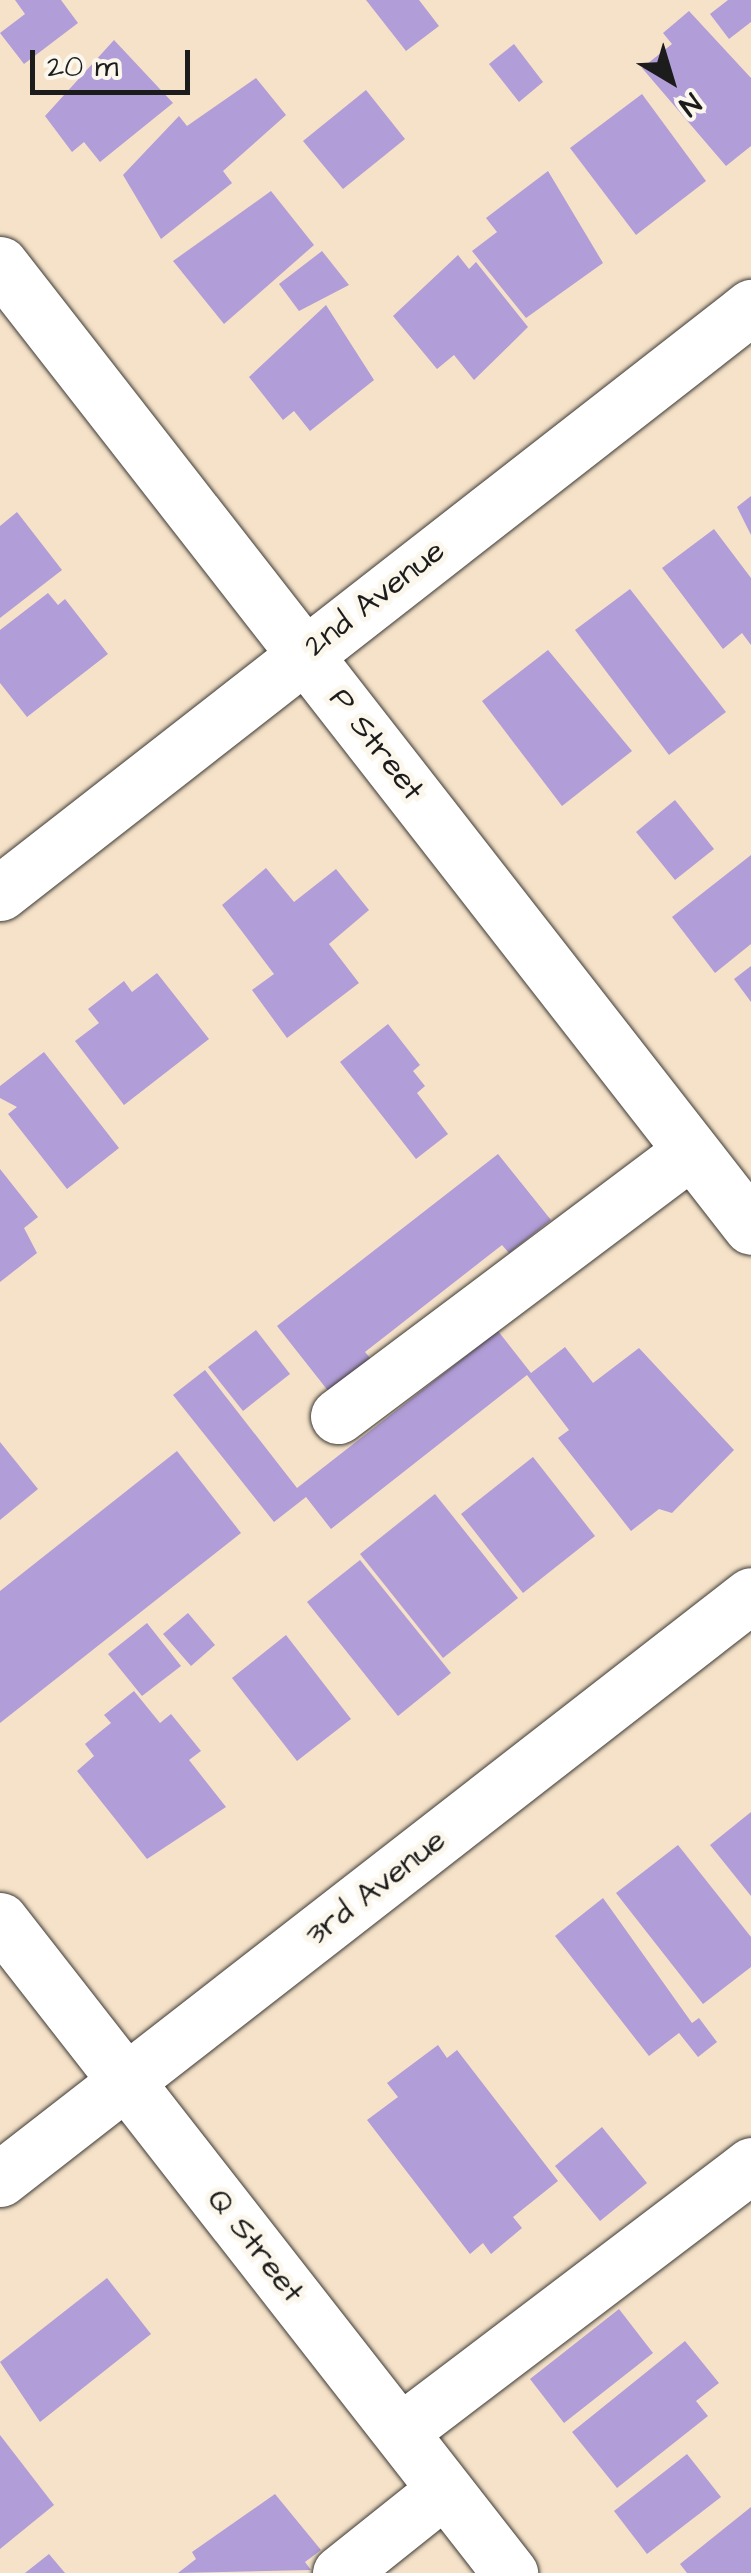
<!DOCTYPE html>
<html>
<head>
<meta charset="utf-8">
<style>
	body { margin:0 }
	#map { position:relative; width:751px; height:2573px; overflow:hidden; background:#f5e2c8; font-family:"Architects Daughter",sans-serif }
	div>[style] { position:absolute }
	.building>* { inset:0; background:#b19dd7 }
	.roads { filter:drop-shadow(0 0 2px #3d3a36) drop-shadow(0 0 2px #3d3a36) }
	.minor>* { height:55px; margin:-27.5px; padding:0 27.5px; transform-origin:27.5px; border-radius:27.5px; background:#fff }
	span { translate:-50% -50%; white-space:nowrap; text-align:center; line-height:1.15; -webkit-text-stroke:10px #fbf7ec; paint-order:stroke }
	.street-label { font-size:32px; color:#1c1c1c }
	.north { position:absolute; left:621px; top:30px; width:100px; height:100px; -webkit-text-stroke:8px #fbf7ec; paint-order:stroke; rotate:142deg; font-size:28px; font-weight:700; line-height:40px; text-align:center; color:#1c1c1c }
	.north::after { content:''; display:block; margin:auto; width:35px; height:45px; background:#1c1c1c; clip-path:polygon(50% 0,100% 100%,50% 72%,0 100%) }
	.scale { position:absolute; left:30px; top:50px; width:160px; height:45px; box-sizing:border-box; border:5px solid #1c1c1c; border-top:0; padding-left:12px; font-size:30px; line-height:35px; white-space:nowrap; color:#1c1c1c; -webkit-text-stroke:8px #fbf7ec; paint-order:stroke }
</style>
</head>
<body>
<div id="map">
	<div class="building">
		<i style="clip-path:polygon(15px 0,61px 0,78px 23px,24px 64px,0 33px,25px 14px)"></i>
		<i style="clip-path:polygon(366px 0,419px 0,439px 26px,406px 51px)"></i>
		<i style="clip-path:polygon(728px 0,751px 0,751px 22px,729px 39px,710px 14px)"></i>
		<i style="clip-path:polygon(689px 11px,751px 78px,751px 146px,726px 166px,642px 68px,672px 44px,663px 33px)"></i>
		<i style="clip-path:polygon(114px 40px,173px 103px,100px 162px,84px 142px,72px 152px,45px 116px)"></i>
		<i style="clip-path:polygon(514px 44px,543px 82px,519px 102px,489px 64px)"></i>
		<i style="clip-path:polygon(256px 78px,286px 115px,223px 171px,232px 183px,161px 239px,123px 175px,179px 116px,187px 126px)"></i>
		<i style="clip-path:polygon(366px 90px,405px 139px,343px 189px,303px 141px)"></i>
		<i style="clip-path:polygon(642px 94px,706px 181px,636px 235px,570px 148px)"></i>
		<i style="clip-path:polygon(548px 171px,603px 263px,526px 318px,472px 251px,497px 232px,486px 218px)"></i>
		<i style="clip-path:polygon(271px 191px,314px 245px,224px 324px,173px 261px)"></i>
		<i style="clip-path:polygon(322px 251px,349px 285px,299px 311px,279px 284px)"></i>
		<i style="clip-path:polygon(458px 255px,469px 269px,476px 262px,528px 327px,474px 380px,454px 355px,437px 369px,393px 316px)"></i>
		<i style="clip-path:polygon(326px 305px,374px 380px,310px 431px,294px 411px,283px 420px,249px 377px)"></i>
		<i style="clip-path:polygon(751px 496px,751px 535px,737px 507px)"></i>
		<i style="clip-path:polygon(17px 512px,62px 570px,0 618px,0 526px)"></i>
		<i style="clip-path:polygon(714px 529px,751px 578px,751px 645px,742px 633px,723px 649px,662px 568px)"></i>
		<i style="clip-path:polygon(630px 589px,726px 712px,669px 755px,575px 630px)"></i>
		<i style="clip-path:polygon(48px 593px,58px 605px,65px 599px,108px 654px,27px 717px,0 683px,0 630px)"></i>
		<i style="clip-path:polygon(548px 650px,632px 751px,562px 806px,482px 701px)"></i>
		<i style="clip-path:polygon(675px 800px,714px 849px,675px 880px,636px 832px)"></i>
		<i style="clip-path:polygon(751px 855px,751px 944px,715px 973px,672px 917px)"></i>
		<i style="clip-path:polygon(266px 868px,294px 902px,336px 869px,369px 910px,329px 944px,359px 983px,287px 1038px,252px 990px,274px 974px,222px 905px)"></i>
		<i style="clip-path:polygon(751px 966px,751px 1002px,734px 979px)"></i>
		<i style="clip-path:polygon(157px 973px,209px 1039px,124px 1105px,75px 1041px,99px 1023px,88px 1009px,124px 981px,132px 992px)"></i>
		<i style="clip-path:polygon(388px 1024px,420px 1065px,413px 1071px,425px 1086px,417px 1093px,448px 1134px,416px 1159px,340px 1062px)"></i>
		<i style="clip-path:polygon(44px 1052px,119px 1148px,67px 1189px,8px 1114px,17px 1107px,0 1098px,0 1086px)"></i>
		<i style="clip-path:polygon(498px 1154px,551px 1220px,509px 1253px,502px 1245px,365px 1352px,371px 1359px,329px 1392px,277px 1326px)"></i>
		<i style="clip-path:polygon(0 1169px,38px 1217px,24px 1228px,37px 1253px,0 1282px)"></i>
		<i style="clip-path:polygon(256px 1330px,290px 1374px,243px 1411px,208px 1367px)"></i>
		<i style="clip-path:polygon(498px 1331px,531px 1373px,565px 1347px,593px 1383px,639px 1348px,734px 1450px,672px 1513px,659px 1509px,631px 1531px,558px 1438px,569px 1430px,527px 1375px,331px 1529px,306px 1497px,274px 1522px,173px 1395px,205px 1370px,297px 1488px)"></i>
		<i style="clip-path:polygon(0 1442px,38px 1489px,0 1520px)"></i>
		<i style="clip-path:polygon(177px 1451px,241px 1533px,0 1723px,0 1591px)"></i>
		<i style="clip-path:polygon(533px 1457px,595px 1536px,523px 1593px,461px 1514px)"></i>
		<i style="clip-path:polygon(435px 1494px,518px 1598px,443px 1658px,360px 1554px)"></i>
		<i style="clip-path:polygon(360px 1560px,451px 1673px,398px 1716px,307px 1602px)"></i>
		<i style="clip-path:polygon(188px 1613px,215px 1645px,191px 1666px,163px 1634px)"></i>
		<i style="clip-path:polygon(147px 1623px,181px 1666px,142px 1696px,108px 1654px)"></i>
		<i style="clip-path:polygon(286px 1635px,351px 1719px,297px 1761px,232px 1678px)"></i>
		<i style="clip-path:polygon(134px 1691px,160px 1723px,171px 1714px,201px 1751px,189px 1760px,226px 1807px,147px 1859px,77px 1771px,94px 1756px,85px 1744px,111px 1723px,104px 1715px)"></i>
		<i style="clip-path:polygon(751px 1812px,751px 1896px,710px 1845px)"></i>
		<i style="clip-path:polygon(678px 1845px,751px 1937px,751px 1967px,703px 2004px,616px 1893px)"></i>
		<i style="clip-path:polygon(603px 1898px,692px 2023px,699px 2018px,717px 2042px,698px 2057px,679px 2033px,649px 2056px,555px 1936px)"></i>
		<i style="clip-path:polygon(438px 2045px,447px 2058px,457px 2050px,558px 2181px,513px 2217px,522px 2228px,491px 2254px,483px 2243px,470px 2254px,367px 2120px,398px 2097px,387px 2083px)"></i>
		<i style="clip-path:polygon(602px 2127px,647px 2183px,600px 2221px,555px 2166px)"></i>
		<i style="clip-path:polygon(107px 2278px,151px 2334px,40px 2422px,0 2362px)"></i>
		<i style="clip-path:polygon(619px 2309px,653px 2353px,564px 2423px,530px 2379px)"></i>
		<i style="clip-path:polygon(685px 2341px,719px 2383px,696px 2401px,708px 2416px,617px 2488px,572px 2432px)"></i>
		<i style="clip-path:polygon(0 2435px,54px 2505px,0 2549px)"></i>
		<i style="clip-path:polygon(687px 2454px,721px 2497px,647px 2554px,614px 2511px)"></i>
		<i style="clip-path:polygon(275px 2494px,321px 2550px,305px 2562px,311px 2570px,178px 2573px,196px 2559px,192px 2552px)"></i>
		<i style="clip-path:polygon(751px 2507px,751px 2573px,687px 2573px,680px 2564px)"></i>
		<i style="clip-path:polygon(49px 2554px,65px 2573px,25px 2573px)"></i>
	</div>
	<div class="roads">
		<div class="minor">
			<i style="left:0;top:264px;width:1221px;rotate:52.05deg"></i>
			<i style="left:0;top:893px;width:953px;rotate:-37.96deg"></i>
			<i style="left:338px;top:1416px;width:441px;rotate:-36.9deg"></i>
			<i style="left:0;top:1920px;width:829px;rotate:52.01deg"></i>
			<i style="left:0;top:2179px;width:951px;rotate:-37.87deg"></i>
			<i style="left:401px;top:2431px;width:440px;rotate:-37.2deg"></i>
			<i style="left:340px;top:2573px;width:133px;rotate:-38.6deg"></i>
		</div>
	</div>
	<div class="street-label">
		<span style="left:375px;top:599px;rotate:-38deg">2nd Avenue</span>
		<span style="left:376px;top:745px;rotate:52deg">P Street</span>
		<span style="left:376px;top:1888px;rotate:-38deg">3rd Avenue</span>
		<span style="left:255px;top:2246px;rotate:52deg">Q Street</span>
	</div>
	<div class="north">N</div>
	<div class="scale">20 m</div>
</div>
</body>
</html>
